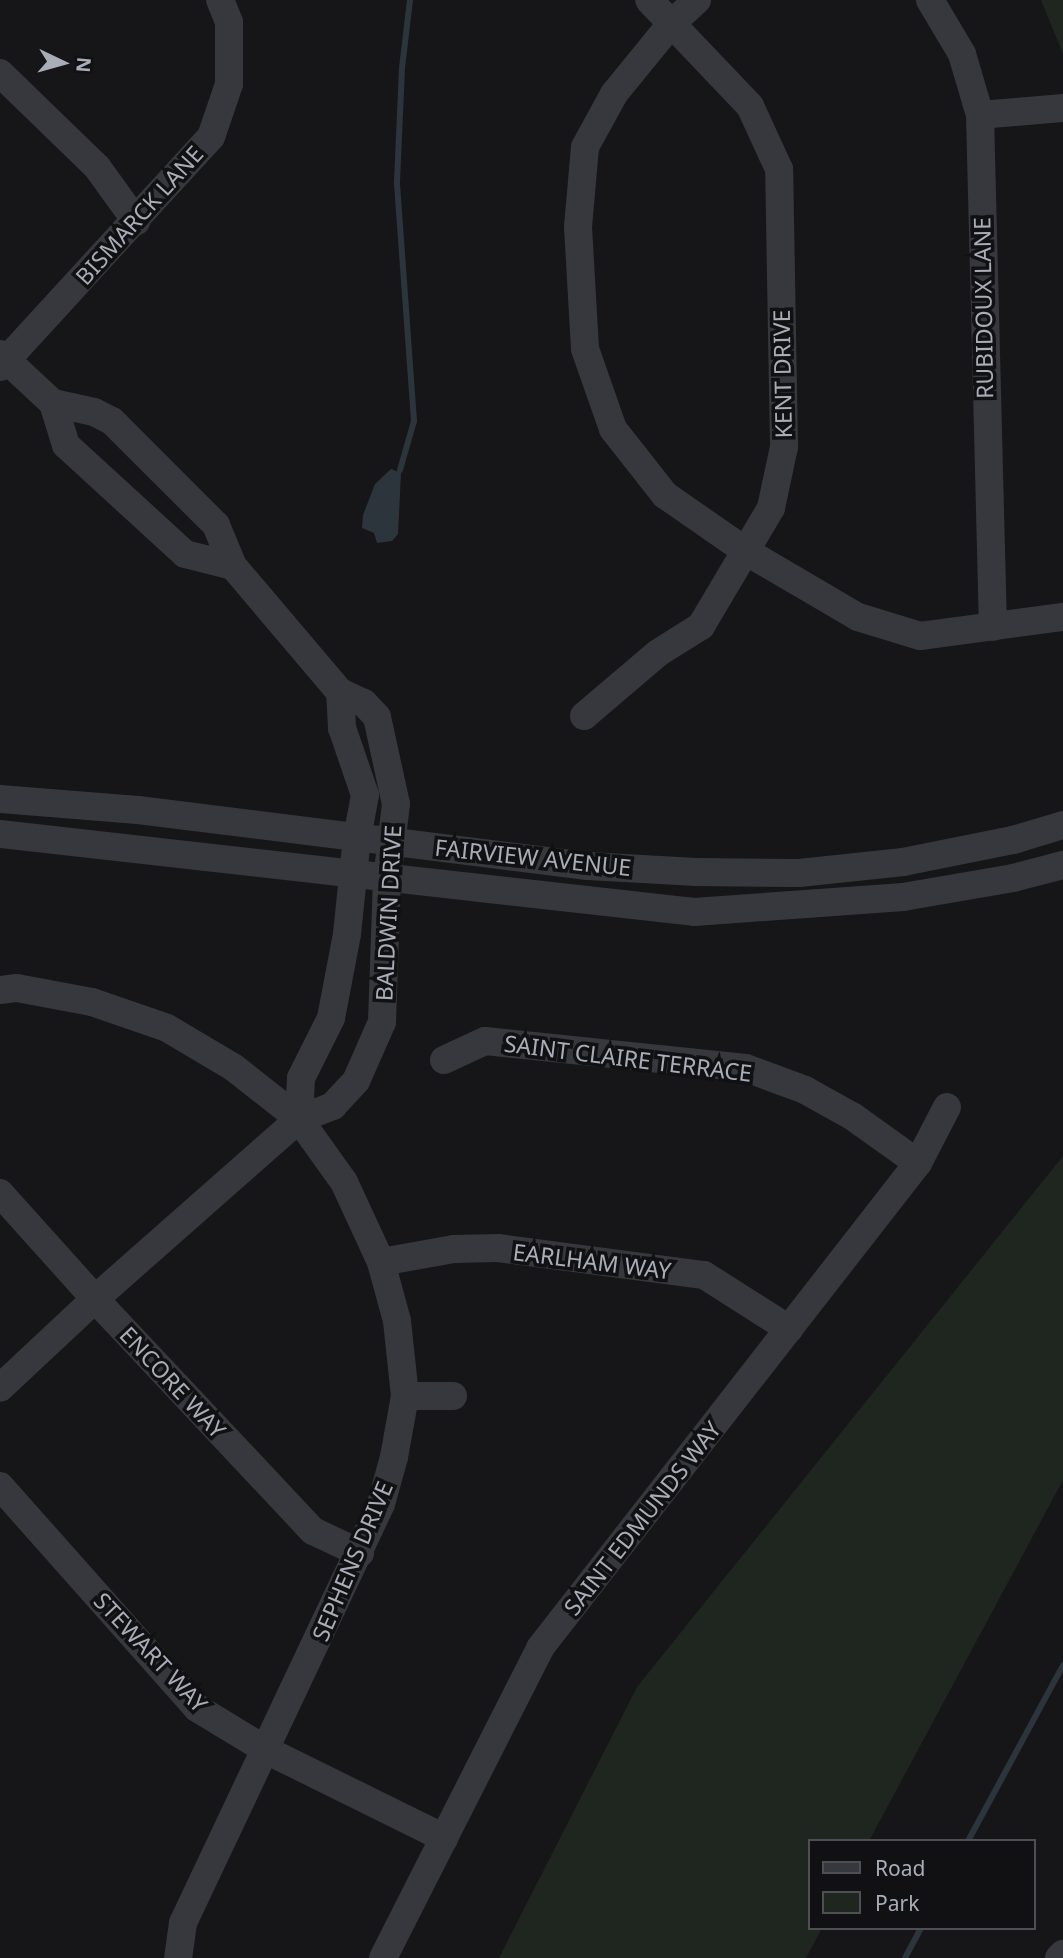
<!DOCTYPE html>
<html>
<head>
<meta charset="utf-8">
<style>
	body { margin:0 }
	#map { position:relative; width:1063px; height:1958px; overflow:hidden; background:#161618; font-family:"Noto Sans",sans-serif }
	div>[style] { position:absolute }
	.green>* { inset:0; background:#1e261f }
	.water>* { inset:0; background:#2c353c }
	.stream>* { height:6px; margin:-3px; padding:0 3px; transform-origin:3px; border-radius:3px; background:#2c353c }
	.minor>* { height:28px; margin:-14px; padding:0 14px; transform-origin:14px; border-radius:14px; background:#37383d }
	span { translate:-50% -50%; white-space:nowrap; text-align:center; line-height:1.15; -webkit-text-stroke:7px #111113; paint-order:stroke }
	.street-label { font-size:23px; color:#a8adb8 }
	.legend { position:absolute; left:808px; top:1839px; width:228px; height:91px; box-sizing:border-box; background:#111113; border:2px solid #4d4f55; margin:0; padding:9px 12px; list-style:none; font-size:21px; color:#a8adb8 }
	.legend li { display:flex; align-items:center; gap:14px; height:35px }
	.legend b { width:35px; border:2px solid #4d4f55 }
	.north { position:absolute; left:28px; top:28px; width:70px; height:70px; -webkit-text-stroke:5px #111113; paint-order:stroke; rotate:95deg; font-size:19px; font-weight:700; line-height:28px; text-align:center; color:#a8adb8 }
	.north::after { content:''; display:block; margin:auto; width:24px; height:32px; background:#a8adb8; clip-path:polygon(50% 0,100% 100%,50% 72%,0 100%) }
</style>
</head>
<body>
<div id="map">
	<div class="green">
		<i style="clip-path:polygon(1041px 0,1063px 0,1063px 54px)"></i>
		<i style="clip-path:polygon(1063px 1156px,1063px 1480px,869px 1841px,809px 1841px,809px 1928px,822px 1928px,806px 1958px,499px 1958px,637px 1687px)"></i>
	</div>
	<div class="water">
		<i style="clip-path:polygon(391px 469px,401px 473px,398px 534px,392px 541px,377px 543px,374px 533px,362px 528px,363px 515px,375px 484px)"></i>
	</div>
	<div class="stream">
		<i style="left:400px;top:470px;width:51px;rotate:-74.1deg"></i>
		<i style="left:414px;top:421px;width:240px;rotate:-94.1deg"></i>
		<i style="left:397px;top:182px;width:114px;rotate:-87.5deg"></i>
		<i style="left:402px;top:68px;width:68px;rotate:-83.3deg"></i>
		<i style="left:968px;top:1841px;width:200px;rotate:-61.6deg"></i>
		<i style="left:905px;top:1958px;width:34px;rotate:-62deg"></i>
	</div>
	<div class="minor">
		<i style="left:697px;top:0;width:35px;rotate:137deg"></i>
		<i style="left:671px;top:24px;width:90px;rotate:129.2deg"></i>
		<i style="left:614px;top:94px;width:60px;rotate:118.7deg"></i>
		<i style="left:585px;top:147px;width:80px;rotate:95deg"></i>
		<i style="left:578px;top:227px;width:122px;rotate:86.7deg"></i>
		<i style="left:585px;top:349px;width:85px;rotate:70.7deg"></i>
		<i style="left:613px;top:429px;width:84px;rotate:51.8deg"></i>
		<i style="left:665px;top:495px;width:100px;rotate:34.8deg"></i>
		<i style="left:747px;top:552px;width:129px;rotate:30.4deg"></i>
		<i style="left:858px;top:617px;width:65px;rotate:17deg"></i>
		<i style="left:920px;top:636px;width:144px;rotate:-7.6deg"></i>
		<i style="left:930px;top:0;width:63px;rotate:59.3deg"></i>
		<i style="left:962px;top:54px;width:64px;rotate:73.6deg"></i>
		<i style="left:980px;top:115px;width:512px;rotate:88.55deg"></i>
		<i style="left:0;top:73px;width:135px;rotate:44.1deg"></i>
		<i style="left:97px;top:167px;width:67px;rotate:54.2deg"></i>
		<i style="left:980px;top:115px;width:83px;rotate:-4.8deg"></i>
		<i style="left:0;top:354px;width:72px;rotate:42.8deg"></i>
		<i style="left:53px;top:403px;width:42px;rotate:12.4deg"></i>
		<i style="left:94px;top:412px;width:20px;rotate:27deg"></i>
		<i style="left:112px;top:421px;width:147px;rotate:45deg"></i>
		<i style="left:216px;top:525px;width:44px;rotate:67.5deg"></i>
		<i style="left:233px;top:566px;width:165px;rotate:49.7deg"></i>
		<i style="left:340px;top:692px;width:26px;rotate:25deg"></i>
		<i style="left:364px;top:703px;width:19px;rotate:47deg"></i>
		<i style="left:377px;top:717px;width:89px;rotate:77.7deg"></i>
		<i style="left:396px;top:804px;width:76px;rotate:96.8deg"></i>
		<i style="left:387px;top:879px;width:143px;rotate:92deg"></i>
		<i style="left:382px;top:1022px;width:64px;rotate:113.8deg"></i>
		<i style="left:356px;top:1081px;width:34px;rotate:133deg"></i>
		<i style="left:333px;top:1106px;width:36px;rotate:159deg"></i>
		<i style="left:299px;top:1119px;width:272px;rotate:138.6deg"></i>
		<i style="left:95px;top:1299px;width:130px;rotate:136.9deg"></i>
		<i style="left:0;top:367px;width:312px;rotate:-47.5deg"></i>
		<i style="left:211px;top:137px;width:56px;rotate:-71.2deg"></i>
		<i style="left:229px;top:84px;width:62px;rotate:-90deg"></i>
		<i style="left:229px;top:22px;width:24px;rotate:-112deg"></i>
		<i style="left:53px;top:403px;width:44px;rotate:72.8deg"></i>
		<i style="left:66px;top:445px;width:161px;rotate:42.5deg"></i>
		<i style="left:185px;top:554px;width:49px;rotate:14deg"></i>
		<i style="left:584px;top:716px;width:97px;rotate:-40.4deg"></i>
		<i style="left:658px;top:653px;width:51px;rotate:-32.1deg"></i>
		<i style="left:701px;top:626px;width:137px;rotate:-59.3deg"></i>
		<i style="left:771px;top:508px;width:62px;rotate:-78deg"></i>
		<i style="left:784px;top:447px;width:278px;rotate:-91deg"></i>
		<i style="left:779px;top:169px;width:69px;rotate:-114.7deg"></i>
		<i style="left:750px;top:106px;width:146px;rotate:-133.6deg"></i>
		<i style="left:0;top:799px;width:138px;rotate:4.6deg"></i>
		<i style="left:138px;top:810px;width:453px;rotate:7.1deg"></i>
		<i style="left:588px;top:866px;width:108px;rotate:3.2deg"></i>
		<i style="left:696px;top:872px;width:103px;rotate:0.6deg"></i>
		<i style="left:799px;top:873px;width:105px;rotate:-6deg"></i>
		<i style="left:903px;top:862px;width:112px;rotate:-11.3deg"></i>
		<i style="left:1013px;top:840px;width:52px;rotate:-16.7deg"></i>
		<i style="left:0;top:834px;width:698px;rotate:6.41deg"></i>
		<i style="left:694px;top:912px;width:210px;rotate:-4.1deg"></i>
		<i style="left:903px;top:897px;width:112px;rotate:-9.8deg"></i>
		<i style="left:1013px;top:878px;width:52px;rotate:-14.6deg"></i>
		<i style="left:0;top:990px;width:17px;rotate:-7deg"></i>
		<i style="left:17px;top:988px;width:76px;rotate:10.6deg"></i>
		<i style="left:92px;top:1002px;width:79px;rotate:19.1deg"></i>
		<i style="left:167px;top:1028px;width:77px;rotate:30.6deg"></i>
		<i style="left:233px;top:1067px;width:84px;rotate:38.2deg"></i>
		<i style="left:299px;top:1119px;width:77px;rotate:54.5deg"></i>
		<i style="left:344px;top:1182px;width:88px;rotate:65.2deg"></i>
		<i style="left:381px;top:1262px;width:61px;rotate:74.8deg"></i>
		<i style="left:397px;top:1321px;width:75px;rotate:83.9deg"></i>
		<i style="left:405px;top:1396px;width:62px;rotate:100.2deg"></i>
		<i style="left:394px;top:1457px;width:49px;rotate:105.5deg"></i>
		<i style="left:381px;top:1504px;width:463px;rotate:115.3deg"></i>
		<i style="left:183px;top:1923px;width:35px;rotate:98deg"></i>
		<i style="left:444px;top:1060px;width:45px;rotate:-24.9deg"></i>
		<i style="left:485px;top:1041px;width:262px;rotate:5.9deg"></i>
		<i style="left:746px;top:1068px;width:63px;rotate:20.4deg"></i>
		<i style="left:805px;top:1090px;width:54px;rotate:29deg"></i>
		<i style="left:852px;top:1116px;width:81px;rotate:35.5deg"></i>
		<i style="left:299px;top:1119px;width:41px;rotate:-87.2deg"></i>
		<i style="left:301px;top:1078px;width:67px;rotate:-63.4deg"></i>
		<i style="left:331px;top:1018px;width:86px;rotate:-79.2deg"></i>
		<i style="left:347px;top:934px;width:97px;rotate:-84.1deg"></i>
		<i style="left:357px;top:838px;width:44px;rotate:-79.5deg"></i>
		<i style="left:365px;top:795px;width:71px;rotate:-108.9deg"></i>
		<i style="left:342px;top:728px;width:36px;rotate:-93deg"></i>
		<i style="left:0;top:1193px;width:142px;rotate:48.1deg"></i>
		<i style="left:95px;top:1299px;width:318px;rotate:46.8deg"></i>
		<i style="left:313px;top:1531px;width:52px;rotate:25.1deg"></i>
		<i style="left:381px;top:1262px;width:74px;rotate:-10.1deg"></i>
		<i style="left:454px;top:1249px;width:44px;rotate:-1.3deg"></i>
		<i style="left:498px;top:1248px;width:208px;rotate:7.5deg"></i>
		<i style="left:704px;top:1275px;width:101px;rotate:32.4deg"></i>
		<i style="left:405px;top:1396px;width:48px"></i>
		<i style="left:0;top:1486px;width:297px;rotate:48.4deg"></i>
		<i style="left:197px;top:1708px;width:81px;rotate:31.3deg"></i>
		<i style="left:266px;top:1750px;width:199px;rotate:26.3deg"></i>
		<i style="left:383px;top:1958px;width:347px;rotate:-63.1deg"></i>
		<i style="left:540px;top:1648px;width:615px;rotate:-52.07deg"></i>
		<i style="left:918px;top:1163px;width:63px;rotate:-62.6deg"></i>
		<i style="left:1059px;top:1958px;width:6px;rotate:-45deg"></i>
	</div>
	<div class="street-label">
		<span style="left:139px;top:215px;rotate:-48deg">BISMARCK LANE</span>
		<span style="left:983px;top:308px;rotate:-91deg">RUBIDOUX LANE</span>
		<span style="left:782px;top:374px;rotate:-91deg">KENT DRIVE</span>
		<span style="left:533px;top:857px;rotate:6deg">FAIRVIEW AVENUE</span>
		<span style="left:388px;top:913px;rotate:-87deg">BALDWIN DRIVE</span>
		<span style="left:628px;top:1058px;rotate:7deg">SAINT CLAIRE TERRACE</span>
		<span style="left:592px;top:1261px;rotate:7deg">EARLHAM WAY</span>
		<span style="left:173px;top:1382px;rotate:47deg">ENCORE WAY</span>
		<span style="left:642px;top:1518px;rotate:-52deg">SAINT EDMUNDS WAY</span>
		<span style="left:352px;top:1561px;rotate:-67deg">SEPHENS DRIVE</span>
		<span style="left:151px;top:1652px;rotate:47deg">STEWART WAY</span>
	</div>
	<ul class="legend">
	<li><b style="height:9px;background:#37383d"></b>Road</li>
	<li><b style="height:19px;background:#1e261f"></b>Park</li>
	</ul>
	<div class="north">N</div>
</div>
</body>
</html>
